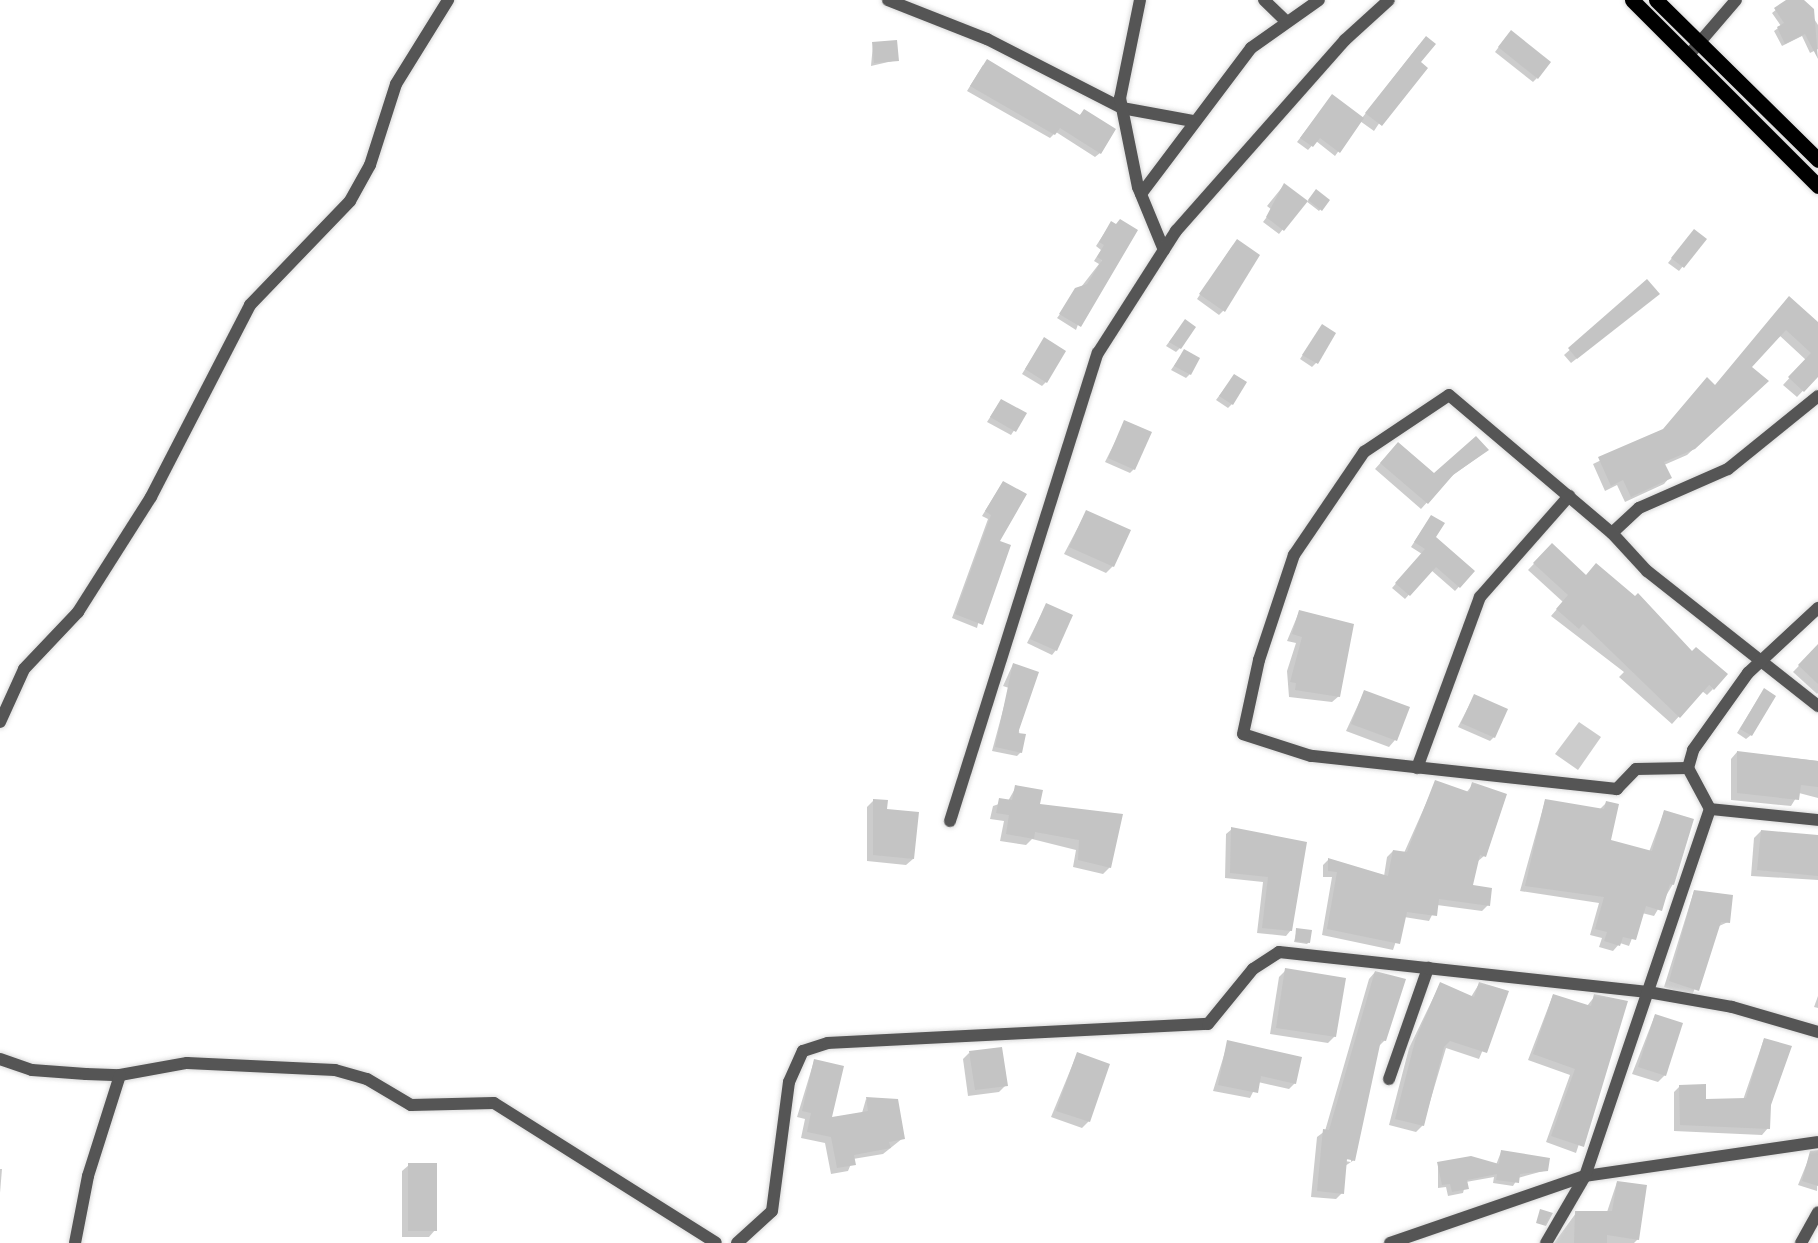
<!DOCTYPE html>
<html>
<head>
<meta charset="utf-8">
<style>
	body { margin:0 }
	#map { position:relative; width:1818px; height:1243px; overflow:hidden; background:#fff; font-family:"Open Sans",sans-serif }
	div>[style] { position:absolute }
	.shadow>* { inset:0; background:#0003 }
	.building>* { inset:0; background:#c4c4c4 }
	.roads { filter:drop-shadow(0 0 2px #dbdbdb) drop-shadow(0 0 2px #dbdbdb) }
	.minor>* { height:12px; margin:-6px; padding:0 6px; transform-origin:6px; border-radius:6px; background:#555 }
	.primary>* { height:15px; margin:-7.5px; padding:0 7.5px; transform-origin:7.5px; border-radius:7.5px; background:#000 }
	span { translate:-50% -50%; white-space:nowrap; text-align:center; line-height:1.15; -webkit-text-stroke:4.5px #fff; paint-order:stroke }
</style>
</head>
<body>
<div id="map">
	<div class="shadow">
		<i style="clip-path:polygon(1788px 0,1802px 0,1818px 25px,1818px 49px,1810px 53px,1802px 36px,1782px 46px,1774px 31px,1781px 26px,1772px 13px)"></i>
		<i style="clip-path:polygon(1507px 36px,1537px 78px,1533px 82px,1495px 52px)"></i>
		<i style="clip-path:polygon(873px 44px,897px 60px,871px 66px)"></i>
		<i style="clip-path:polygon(1419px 45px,1419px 63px,1374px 131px,1360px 121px,1335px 156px,1316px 141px,1308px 150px,1297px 142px,1329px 100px,1362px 118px)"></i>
		<i style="clip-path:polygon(983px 65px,1079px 116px,1084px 111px,1100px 153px,1095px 157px,1056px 132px,1050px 138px,967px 91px)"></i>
		<i style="clip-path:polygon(1284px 185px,1307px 202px,1316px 191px,1328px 200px,1319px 211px,1306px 201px,1279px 234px,1263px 222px,1272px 210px,1267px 206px)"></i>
		<i style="clip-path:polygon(1111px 223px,1115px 225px,1076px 330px,1057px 318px,1099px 264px,1094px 261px,1101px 250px,1096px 246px)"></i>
		<i style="clip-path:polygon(1690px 235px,1705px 239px,1679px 271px,1668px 263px)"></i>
		<i style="clip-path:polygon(1233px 245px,1223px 311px,1219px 315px,1197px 299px)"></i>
		<i style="clip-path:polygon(1647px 281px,1652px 299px,1571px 363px,1564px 355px)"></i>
		<i style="clip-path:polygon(1783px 304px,1818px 324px,1818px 375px,1797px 397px,1783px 385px,1806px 360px,1779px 335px,1750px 367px,1767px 381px,1687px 455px,1664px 465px,1670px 477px,1664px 484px,1625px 502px,1617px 485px,1605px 491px,1593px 464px,1662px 431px,1715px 387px)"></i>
		<i style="clip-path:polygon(1185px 321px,1180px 348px,1176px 352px,1166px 346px)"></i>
		<i style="clip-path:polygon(1322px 326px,1316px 363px,1312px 367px,1300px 359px)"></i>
		<i style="clip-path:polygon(1044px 339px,1046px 382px,1042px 386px,1022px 374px)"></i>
		<i style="clip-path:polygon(1184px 351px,1190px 374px,1186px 378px,1171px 370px)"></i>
		<i style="clip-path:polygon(1234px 376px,1232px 404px,1228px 408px,1216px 400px)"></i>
		<i style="clip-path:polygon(1001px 400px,1025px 414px,1011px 435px,987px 422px)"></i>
		<i style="clip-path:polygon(1125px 422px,1134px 469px,1130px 473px,1105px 462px)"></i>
		<i style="clip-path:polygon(1392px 450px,1434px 475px,1481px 455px,1449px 478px,1421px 509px,1375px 469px)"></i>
		<i style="clip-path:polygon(1003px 482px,998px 542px,977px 628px,952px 618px,988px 519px,982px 516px)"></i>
		<i style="clip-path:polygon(1086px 512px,1113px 566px,1106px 573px,1064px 554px)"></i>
		<i style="clip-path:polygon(1428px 521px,1434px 537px,1473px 571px,1455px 591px,1431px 570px,1405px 599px,1392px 588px,1422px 554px,1411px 547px)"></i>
		<i style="clip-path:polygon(1552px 545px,1586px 576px,1635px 598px,1713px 689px,1707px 695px,1702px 691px,1672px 724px,1619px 677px,1624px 672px,1551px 616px,1563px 602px,1528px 570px)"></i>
		<i style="clip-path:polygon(1046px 605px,1056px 650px,1052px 655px,1027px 643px)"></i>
		<i style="clip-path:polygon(1299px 612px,1339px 696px,1332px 702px,1289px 697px,1287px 671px,1296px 643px,1287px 641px)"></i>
		<i style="clip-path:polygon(1818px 646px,1818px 693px,1817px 694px,1793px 672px)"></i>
		<i style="clip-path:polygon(1013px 664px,1021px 752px,1017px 756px,992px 751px,1009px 688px,1003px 686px)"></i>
		<i style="clip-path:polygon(1364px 692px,1395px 740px,1389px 747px,1346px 731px)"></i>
		<i style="clip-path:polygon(1761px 694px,1751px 735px,1746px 739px,1737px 733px)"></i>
		<i style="clip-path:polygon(1474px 696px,1494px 737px,1490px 741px,1458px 727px)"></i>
		<i style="clip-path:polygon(1579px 722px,1601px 737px,1578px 770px,1555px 754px)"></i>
		<i style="clip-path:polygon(1737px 752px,1818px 761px,1818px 798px,1799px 793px,1791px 806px,1731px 800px,1731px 759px)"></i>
		<i style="clip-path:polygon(1436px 781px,1466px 793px,1473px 784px,1484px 856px,1477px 862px,1472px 886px,1488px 905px,1482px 911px,1437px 905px,1429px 921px,1404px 917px,1393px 950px,1322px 935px,1332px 877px,1323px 877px,1323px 865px,1329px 859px,1384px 876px,1387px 857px,1393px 851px,1404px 853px)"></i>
		<i style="clip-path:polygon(1016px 787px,1039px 806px,1121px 815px,1110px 867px,1103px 874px,1073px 867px,1076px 850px,1032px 839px,1026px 845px,1000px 841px,1004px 821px,990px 819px,993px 806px,1008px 801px)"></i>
		<i style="clip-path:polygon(873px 801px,913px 859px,906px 865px,867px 861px,867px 807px)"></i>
		<i style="clip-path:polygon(1545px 801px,1600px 809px,1606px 803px,1610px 841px,1649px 852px,1664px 812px,1673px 884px,1654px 916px,1642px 913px,1629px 946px,1620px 943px,1613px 951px,1599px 947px,1602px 938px,1590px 935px,1599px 903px,1520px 891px)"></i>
		<i style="clip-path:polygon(1232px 829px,1305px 843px,1291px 930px,1286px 936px,1257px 933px,1263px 882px,1225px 878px,1226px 834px)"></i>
		<i style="clip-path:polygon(1761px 831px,1818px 836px,1818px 880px,1751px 876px,1754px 838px)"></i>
		<i style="clip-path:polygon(1694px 891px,1728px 922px,1717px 927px,1692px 996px,1664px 987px)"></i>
		<i style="clip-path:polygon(1297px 930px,1309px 942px,1307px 944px,1294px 942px)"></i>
		<i style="clip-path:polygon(1286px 970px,1335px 1036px,1328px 1043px,1270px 1034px,1279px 977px)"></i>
		<i style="clip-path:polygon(evenodd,1375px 972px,1385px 1040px,1378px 1047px,1354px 1160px,1345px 1166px,1342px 1193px,1336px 1199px,1311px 1197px,1317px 1137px,1325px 1131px,1369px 979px,1375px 972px,1351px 1159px,1351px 1162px,1339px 1160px,1351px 1159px)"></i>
		<i style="clip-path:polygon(1440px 984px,1471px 997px,1479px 984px,1507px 992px,1479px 1059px,1446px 1048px,1423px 1125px,1416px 1132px,1389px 1125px,1409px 1048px)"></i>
		<i style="clip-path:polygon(1553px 995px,1587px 1006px,1595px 996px,1626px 1002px,1576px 1153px,1546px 1142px,1570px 1075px,1528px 1060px)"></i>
		<i style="clip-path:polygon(1818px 996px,1818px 1008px,1814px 1007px)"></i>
		<i style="clip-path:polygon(1655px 1015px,1665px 1075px,1658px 1082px,1632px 1074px)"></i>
		<i style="clip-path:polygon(1764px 1039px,1768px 1128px,1762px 1135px,1674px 1131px,1674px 1092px,1680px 1086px,1705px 1100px,1743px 1100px)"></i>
		<i style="clip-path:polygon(1228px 1042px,1295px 1083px,1289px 1089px,1258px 1082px,1250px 1098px,1213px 1091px)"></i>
		<i style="clip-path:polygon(969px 1053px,1006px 1085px,999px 1092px,968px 1096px,963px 1059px)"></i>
		<i style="clip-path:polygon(1077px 1054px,1089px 1121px,1082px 1128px,1051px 1117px)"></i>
		<i style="clip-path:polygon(814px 1061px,830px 1119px,862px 1113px,866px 1099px,903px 1138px,883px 1154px,853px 1159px,848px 1171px,831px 1174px,825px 1143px,801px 1138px,805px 1119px,797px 1117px)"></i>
		<i style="clip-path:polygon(1501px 1152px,1547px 1170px,1518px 1178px,1513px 1186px,1493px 1183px,1494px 1177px,1466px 1182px,1463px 1193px,1448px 1196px,1446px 1187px,1438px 1188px,1438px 1164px,1496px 1165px)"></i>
		<i style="clip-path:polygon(1811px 1153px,1818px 1155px,1817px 1191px,1798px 1185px)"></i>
		<i style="clip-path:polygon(409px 1165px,435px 1230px,429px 1237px,402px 1237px,402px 1171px)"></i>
		<i style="clip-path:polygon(0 1169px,2px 1169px,0 1193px)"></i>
		<i style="clip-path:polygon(1617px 1182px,1638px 1239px,1634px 1243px,1554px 1243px,1576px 1213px,1607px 1212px)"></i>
	</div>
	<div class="building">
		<i style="clip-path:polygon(1786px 0,1804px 0,1814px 9px,1818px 59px,1805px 34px,1785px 44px,1777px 27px,1784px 23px,1774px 8px)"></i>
		<i style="clip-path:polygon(1511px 30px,1551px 62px,1538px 79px,1498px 47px)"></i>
		<i style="clip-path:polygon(1426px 36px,1436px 44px,1421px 62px,1428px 68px,1382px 126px,1365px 113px)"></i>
		<i style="clip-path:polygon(897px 40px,899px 61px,874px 63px,872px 42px)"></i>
		<i style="clip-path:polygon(987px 59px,1080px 115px,1084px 109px,1116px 129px,1101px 154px,1060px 128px,1055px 135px,970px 86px)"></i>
		<i style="clip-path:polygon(1332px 94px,1364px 118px,1340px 153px,1320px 138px,1313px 147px,1300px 138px)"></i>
		<i style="clip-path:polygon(1284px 183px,1308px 201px,1284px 231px,1266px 217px)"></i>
		<i style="clip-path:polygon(1316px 189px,1330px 200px,1322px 211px,1308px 200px)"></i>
		<i style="clip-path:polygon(1120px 219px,1138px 230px,1081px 327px,1059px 314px,1075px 288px,1087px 284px,1102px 260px,1097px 257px,1104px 245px,1099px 242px,1111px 221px,1116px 224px)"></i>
		<i style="clip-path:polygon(1694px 229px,1707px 239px,1684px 268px,1671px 258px)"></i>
		<i style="clip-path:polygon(1237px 239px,1260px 255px,1225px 312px,1199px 294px)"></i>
		<i style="clip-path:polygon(1647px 279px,1660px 294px,1577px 359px,1568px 348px)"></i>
		<i style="clip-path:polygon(1789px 296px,1818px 322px,1818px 377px,1804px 392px,1788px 377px,1811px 353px,1786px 330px,1752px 367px,1769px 381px,1695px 449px,1664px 462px,1672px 478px,1631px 497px,1623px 480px,1611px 486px,1598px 457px,1663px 429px,1707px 377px,1715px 385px)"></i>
		<i style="clip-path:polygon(1185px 319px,1196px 327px,1181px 349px,1169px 342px)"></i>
		<i style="clip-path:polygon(1322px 324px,1336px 333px,1318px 364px,1302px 355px)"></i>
		<i style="clip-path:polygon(1044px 337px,1066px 351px,1047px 383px,1025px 369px)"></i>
		<i style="clip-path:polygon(1184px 349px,1200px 358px,1191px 375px,1174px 366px)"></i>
		<i style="clip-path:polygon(1234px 374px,1247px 382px,1233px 405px,1219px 396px)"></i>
		<i style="clip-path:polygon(1001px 399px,1027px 413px,1016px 432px,990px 417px)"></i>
		<i style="clip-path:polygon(1124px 420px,1152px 432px,1135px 470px,1108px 458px)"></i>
		<i style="clip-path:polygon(1476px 436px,1489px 450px,1454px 474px,1428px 504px,1380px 463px,1398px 442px,1434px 473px)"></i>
		<i style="clip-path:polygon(1003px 481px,1027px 494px,1000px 541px,1011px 545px,983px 625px,955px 614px,991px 515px,985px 511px)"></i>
		<i style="clip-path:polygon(1086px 510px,1131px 530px,1114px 567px,1069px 547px)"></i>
		<i style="clip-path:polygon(1431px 515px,1445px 523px,1436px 537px,1475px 571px,1460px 588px,1436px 567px,1410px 596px,1395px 583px,1425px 549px,1414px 542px)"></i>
		<i style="clip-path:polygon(1552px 543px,1586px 575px,1596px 563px,1635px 596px,1638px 593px,1692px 651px,1696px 647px,1728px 674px,1714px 690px,1709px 685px,1680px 718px,1583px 624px,1579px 629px,1556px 609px,1568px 595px,1533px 563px)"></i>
		<i style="clip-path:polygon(1046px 603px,1073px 615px,1057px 651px,1030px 639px)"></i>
		<i style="clip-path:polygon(1299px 610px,1354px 624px,1340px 697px,1295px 690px,1296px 683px,1290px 682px,1302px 637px,1292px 634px)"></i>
		<i style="clip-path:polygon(1818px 644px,1818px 684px,1798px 665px)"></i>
		<i style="clip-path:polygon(1013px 663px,1039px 672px,1018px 733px,1026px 734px,1022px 753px,995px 747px)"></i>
		<i style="clip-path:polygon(1764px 688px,1776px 696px,1752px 736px,1740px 729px)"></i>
		<i style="clip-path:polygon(1364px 690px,1410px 707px,1397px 741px,1351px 724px)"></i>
		<i style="clip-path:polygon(1474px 694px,1508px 709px,1495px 738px,1461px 723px)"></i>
		<i style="clip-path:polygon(1737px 751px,1818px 761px,1818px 787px,1801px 785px,1799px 800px,1737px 793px)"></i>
		<i style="clip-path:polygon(1435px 780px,1469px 792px,1472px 782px,1507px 794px,1486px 857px,1480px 855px,1473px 885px,1492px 888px,1490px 906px,1439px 899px,1437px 916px,1407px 912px,1400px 944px,1327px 929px,1337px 872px,1328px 871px,1328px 858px,1388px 876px,1393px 850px,1407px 852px)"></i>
		<i style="clip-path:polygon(1015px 785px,1043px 790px,1040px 804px,1123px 814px,1111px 868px,1078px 860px,1079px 840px,1035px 832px,1034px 839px,1006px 834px,1009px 815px,996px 813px,999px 798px,1012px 800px)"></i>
		<i style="clip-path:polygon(873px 799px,888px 800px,887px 809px,919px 812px,914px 859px,873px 855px)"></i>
		<i style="clip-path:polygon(1545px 799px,1604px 809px,1606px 801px,1619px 804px,1611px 840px,1652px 851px,1664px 810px,1694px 819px,1674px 885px,1670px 884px,1662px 911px,1646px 906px,1636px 940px,1623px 937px,1620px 946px,1604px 941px,1607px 932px,1595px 929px,1604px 897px,1525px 886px)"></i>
		<i style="clip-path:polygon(1231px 827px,1307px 842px,1292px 931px,1262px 928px,1268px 877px,1230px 873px)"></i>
		<i style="clip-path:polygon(1761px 830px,1818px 835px,1818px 876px,1757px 870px)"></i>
		<i style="clip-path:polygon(1694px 890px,1733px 895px,1730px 923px,1721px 922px,1699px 991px,1669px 981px)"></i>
		<i style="clip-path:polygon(1296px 928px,1312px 930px,1310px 943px,1295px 941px)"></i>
		<i style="clip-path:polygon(1285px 968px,1346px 978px,1336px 1037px,1276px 1028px)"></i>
		<i style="clip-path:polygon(1375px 971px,1406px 979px,1386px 1041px,1381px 1040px,1355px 1161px,1347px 1159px,1344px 1194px,1317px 1191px,1323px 1129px,1329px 1130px)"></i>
		<i style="clip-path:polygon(1440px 982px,1474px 997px,1479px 982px,1509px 991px,1487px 1053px,1450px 1041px,1444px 1047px,1424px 1126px,1395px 1119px,1415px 1041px)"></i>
		<i style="clip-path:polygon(1553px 994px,1591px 1006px,1594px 994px,1628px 1001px,1584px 1147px,1551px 1136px,1575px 1069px,1533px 1054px)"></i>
		<i style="clip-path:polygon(1655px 1014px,1683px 1023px,1666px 1076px,1638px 1067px)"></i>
		<i style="clip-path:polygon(1764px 1038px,1792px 1046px,1771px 1105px,1770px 1129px,1680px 1125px,1679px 1085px,1706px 1084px,1706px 1099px,1746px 1098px)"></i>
		<i style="clip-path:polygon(1227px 1040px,1302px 1057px,1296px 1084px,1261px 1076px,1258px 1093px,1218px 1085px)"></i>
		<i style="clip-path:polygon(1002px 1047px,1008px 1086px,975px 1090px,969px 1051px)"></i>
		<i style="clip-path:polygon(1077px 1052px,1110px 1064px,1090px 1122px,1056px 1111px)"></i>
		<i style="clip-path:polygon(814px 1059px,844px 1066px,832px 1117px,868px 1111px,866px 1097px,898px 1099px,905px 1139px,889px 1142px,891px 1148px,854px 1155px,856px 1165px,837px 1168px,831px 1137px,807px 1132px,811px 1113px,802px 1111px)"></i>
		<i style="clip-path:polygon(1501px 1150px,1550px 1158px,1548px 1171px,1520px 1174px,1519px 1183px,1496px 1180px,1497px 1174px,1467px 1180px,1469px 1189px,1452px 1192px,1450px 1184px,1442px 1185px,1437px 1162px,1471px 1156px,1499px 1164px)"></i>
		<i style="clip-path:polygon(1818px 1150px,1818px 1186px,1802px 1181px,1810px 1151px)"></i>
		<i style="clip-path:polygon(408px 1163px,437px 1163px,437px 1231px,408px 1231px)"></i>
		<i style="clip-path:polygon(1617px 1181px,1647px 1185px,1639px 1240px,1607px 1235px,1607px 1243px,1574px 1243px,1575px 1211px,1612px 1211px)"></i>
		<i style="clip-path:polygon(1540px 1209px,1553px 1213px,1546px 1226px,1536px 1223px)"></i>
	</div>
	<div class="roads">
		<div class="minor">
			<i style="left:888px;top:0;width:106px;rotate:21.5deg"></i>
			<i style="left:987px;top:39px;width:152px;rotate:27.1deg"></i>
			<i style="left:1122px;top:108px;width:72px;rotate:10.4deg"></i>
			<i style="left:1140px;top:0;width:100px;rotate:101.5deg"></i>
			<i style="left:1120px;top:98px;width:91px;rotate:78.6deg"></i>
			<i style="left:1138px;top:187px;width:68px;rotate:67.6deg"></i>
			<i style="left:1264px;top:0;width:29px;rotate:44deg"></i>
			<i style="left:1687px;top:57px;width:75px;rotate:-49.3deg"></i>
			<i style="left:1141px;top:194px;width:183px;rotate:-53deg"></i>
			<i style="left:1251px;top:48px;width:83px;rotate:-35.2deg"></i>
			<i style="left:1612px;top:533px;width:37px;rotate:-43deg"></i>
			<i style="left:1639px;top:508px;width:97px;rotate:-23.7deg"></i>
			<i style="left:1728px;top:469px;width:116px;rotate:-39deg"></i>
			<i style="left:0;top:722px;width:58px;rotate:-65.6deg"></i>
			<i style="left:24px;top:669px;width:79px;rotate:-46.5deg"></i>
			<i style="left:78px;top:612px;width:136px;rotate:-57.6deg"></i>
			<i style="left:151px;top:497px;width:216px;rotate:-62.7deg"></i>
			<i style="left:250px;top:305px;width:144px;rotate:-46.1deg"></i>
			<i style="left:350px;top:201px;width:41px;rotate:-60.9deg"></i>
			<i style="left:370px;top:165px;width:85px;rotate:-72.2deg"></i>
			<i style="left:396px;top:84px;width:99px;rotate:-58.2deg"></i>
			<i style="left:1417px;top:768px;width:182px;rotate:-69.8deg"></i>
			<i style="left:1480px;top:597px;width:135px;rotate:-48.6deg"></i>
			<i style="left:1688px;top:768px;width:52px;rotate:178.9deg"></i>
			<i style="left:1636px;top:769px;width:28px;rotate:134deg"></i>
			<i style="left:1617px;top:789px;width:308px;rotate:-173.8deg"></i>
			<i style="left:1311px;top:756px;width:71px;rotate:-162.1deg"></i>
			<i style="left:1243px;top:734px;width:76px;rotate:-77.8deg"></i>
			<i style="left:1259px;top:660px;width:111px;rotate:-71.6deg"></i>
			<i style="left:1294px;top:555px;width:125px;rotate:-55.8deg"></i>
			<i style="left:1364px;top:452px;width:102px;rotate:-33.8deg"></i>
			<i style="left:1449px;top:395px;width:214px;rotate:40.3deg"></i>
			<i style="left:1612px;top:533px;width:52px;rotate:47.4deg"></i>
			<i style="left:1647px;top:571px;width:218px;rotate:38.3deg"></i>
			<i style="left:1710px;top:809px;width:109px;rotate:5.8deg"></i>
			<i style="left:950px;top:821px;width:491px;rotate:-72.5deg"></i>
			<i style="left:1098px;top:353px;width:145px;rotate:-57.4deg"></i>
			<i style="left:1176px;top:231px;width:255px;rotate:-48.5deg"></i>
			<i style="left:1345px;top:40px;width:59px;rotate:-42.3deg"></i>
			<i style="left:0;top:1059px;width:34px;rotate:19deg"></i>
			<i style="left:32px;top:1070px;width:54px;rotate:4.2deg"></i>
			<i style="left:86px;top:1074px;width:34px;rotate:2deg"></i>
			<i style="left:120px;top:1075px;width:68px;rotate:-10.2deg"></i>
			<i style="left:187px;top:1063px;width:148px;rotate:2.7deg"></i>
			<i style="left:335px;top:1070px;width:33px;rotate:16deg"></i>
			<i style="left:367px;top:1079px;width:51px;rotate:30.6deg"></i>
			<i style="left:411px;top:1105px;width:83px;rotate:-1.4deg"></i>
			<i style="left:494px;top:1103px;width:262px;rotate:32.2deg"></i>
			<i style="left:1389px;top:1079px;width:118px;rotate:-70.6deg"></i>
			<i style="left:75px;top:1243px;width:68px;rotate:-79deg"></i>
			<i style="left:88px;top:1176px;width:106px;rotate:-72.4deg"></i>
			<i style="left:737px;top:1243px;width:47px;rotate:-42.4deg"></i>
			<i style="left:772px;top:1211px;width:130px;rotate:-82.5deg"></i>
			<i style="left:789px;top:1082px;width:34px;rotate:-66deg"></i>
			<i style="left:803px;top:1051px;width:26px;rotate:-18deg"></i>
			<i style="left:828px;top:1043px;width:380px;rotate:-2.9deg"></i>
			<i style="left:1208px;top:1024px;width:71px;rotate:-50.7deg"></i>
			<i style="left:1253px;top:969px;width:31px;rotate:-33deg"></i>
			<i style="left:1279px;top:952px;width:371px;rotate:6.2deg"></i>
			<i style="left:1648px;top:992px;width:85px;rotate:10.1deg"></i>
			<i style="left:1732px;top:1007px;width:90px;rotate:16.2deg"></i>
			<i style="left:1390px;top:1243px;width:206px;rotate:-19deg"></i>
			<i style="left:1585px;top:1176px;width:235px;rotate:-8.3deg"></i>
			<i style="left:1546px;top:1243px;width:78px;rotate:-59.8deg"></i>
			<i style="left:1585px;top:1176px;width:388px;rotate:-71.2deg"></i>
			<i style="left:1710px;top:809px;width:47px;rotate:-118.2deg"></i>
			<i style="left:1688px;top:768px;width:19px;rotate:-74deg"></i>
			<i style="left:1693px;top:750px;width:95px;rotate:-54.5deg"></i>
			<i style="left:1748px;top:673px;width:96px;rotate:-42.9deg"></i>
			<i style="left:1801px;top:1243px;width:35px;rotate:-61deg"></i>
		</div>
		<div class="primary">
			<i style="left:1632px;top:0;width:263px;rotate:45deg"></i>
			<i style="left:1656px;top:0;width:228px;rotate:44.6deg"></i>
		</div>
	</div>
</div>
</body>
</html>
